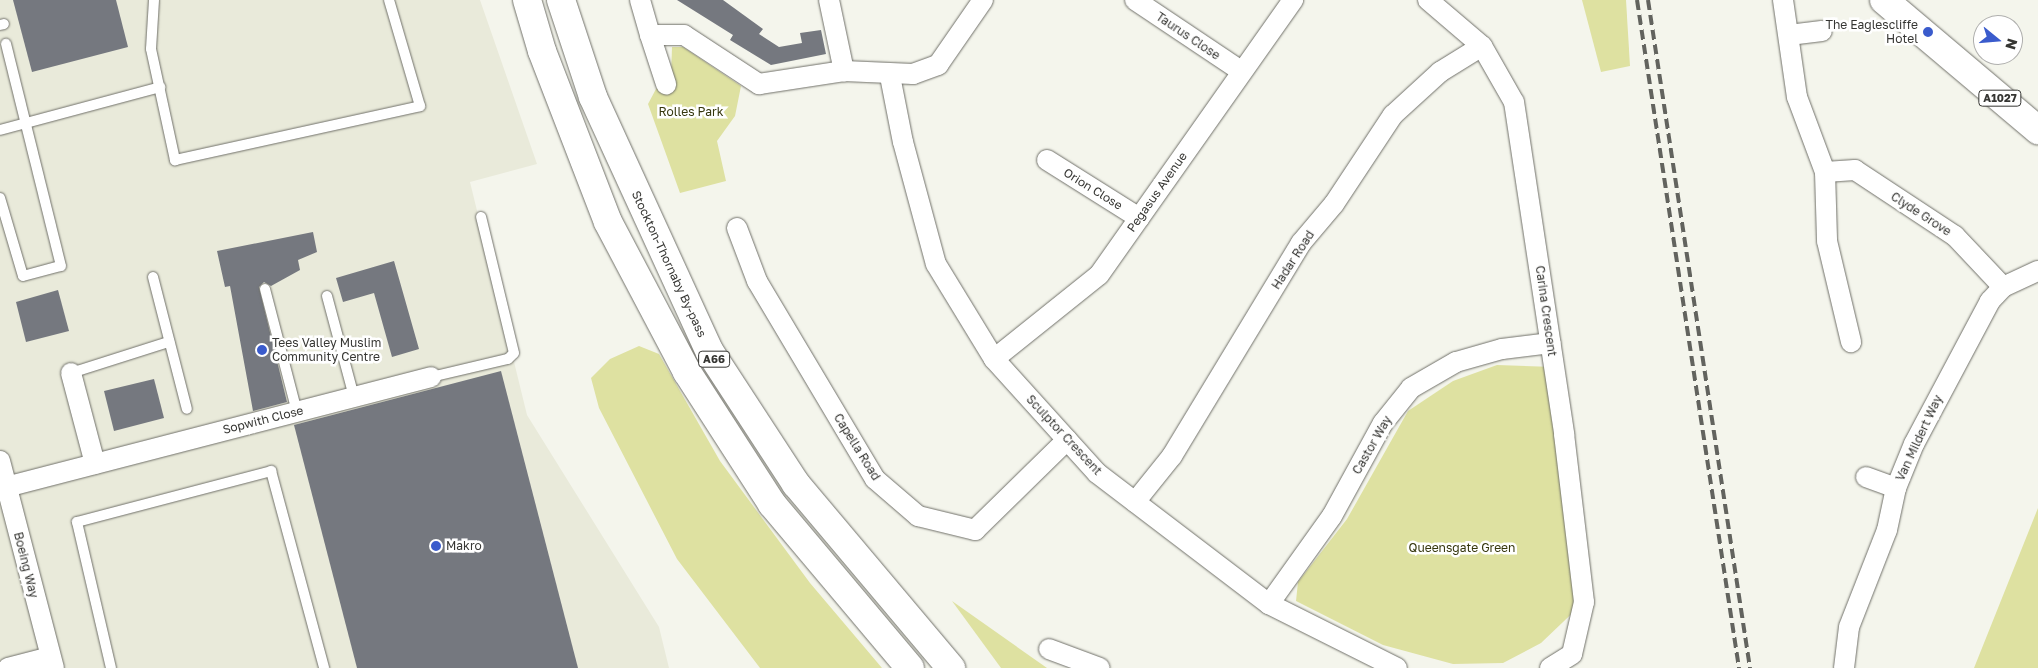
<!DOCTYPE html>
<html>
<head>
<meta charset="utf-8">
<style>
	body { margin:0 }
	#map { position:relative; width:2038px; height:668px; overflow:hidden; background:#f4f5ec; font-family:"Golos Text",sans-serif }
	div>[style] { position:absolute }
	.built>* { inset:0; background:#e9eada }
	.green>* { inset:0; background:#dee1a1 }
	.building>* { inset:0; background:#75787f }
	.roads { filter:drop-shadow(0 0 1px #707069) drop-shadow(0 0 1px #707069) }
	.service>* { height:10px; margin:-5px; padding:0 5px; transform-origin:5px; border-radius:5px; background:#fff }
	.minor>* { height:20px; margin:-10px; padding:0 10px; transform-origin:10px; border-radius:10px; background:#fff }
	.primary>* { height:28px; margin:-14px; padding:0 14px; transform-origin:14px; border-radius:14px; background:#fff }
	.trunk>* { height:28px; margin:-14px; padding:0 14px; transform-origin:14px; border-radius:14px; background:#fff }
	.rail>* { height:4px; margin-top:-2px; transform-origin:0; background:repeating-linear-gradient(90deg,#62635e 0 10px,transparent 0 15px) }
	.dots>* { width:14px; height:14px; translate:-50% -50%; box-sizing:border-box; border:2px solid #fff; border-radius:50% }
	span { translate:-50% -50%; white-space:nowrap; text-align:center; line-height:1.15; -webkit-text-stroke:5px #fff; paint-order:stroke }
	.shield-label span { padding:1px 4px; background:#fff; border:1px solid; border-radius:4px; -webkit-text-stroke-width:0 }
	.shield-label { font-size:11px; color:#363633; font-weight:700 }
	.poi-label { font-size:12px; color:#363633 }
	.right { translate:-100% -50%; text-align:right }
	.left { translate:0 -50%; text-align:left }
	.street-label { font-size:12px; color:#363633 }
	.park-label { font-size:12px; color:#35360d }
	.north { position:absolute; left:1973px; top:15px; width:50px; height:50px; box-sizing:border-box; background:#fff; border:1px solid #afafad; border-radius:50%; rotate:107deg; font-size:14px; font-weight:700; line-height:20px; text-align:center; color:#363633 }
	.north::after { content:''; display:block; margin:auto; width:18px; height:22px; background:#3a5bcc; clip-path:polygon(50% 0,100% 100%,50% 72%,0 100%) }
</style>
</head>
<body>
<div id="map">
	<div class="built">
		<i style="clip-path:polygon(0 0,480px 0,537px 164px,470px 182px,527px 415px,659px 627px,669px 668px,0 668px)"></i>
	</div>
	<div class="green">
		<i style="clip-path:polygon(1582px 0,1626px 0,1630px 66px,1601px 72px)"></i>
		<i style="clip-path:polygon(672px 47px,683px 47px,741px 86px,735px 116px,717px 141px,726px 181px,680px 193px,648px 104px,656px 89px,671px 77px)"></i>
		<i style="clip-path:polygon(639px 346px,659px 354px,720px 461px,810px 583px,882px 668px,760px 668px,677px 559px,599px 408px,591px 378px,610px 359px)"></i>
		<i style="clip-path:polygon(1497px 365px,1554px 367px,1584px 602px,1541px 643px,1503px 663px,1453px 664px,1383px 645px,1296px 601px,1298px 582px,1347px 519px,1408px 411px,1453px 381px)"></i>
		<i style="clip-path:polygon(2038px 508px,2038px 668px,1974px 668px)"></i>
		<i style="clip-path:polygon(952px 601px,1047px 668px,1001px 668px)"></i>
	</div>
	<div class="building">
		<i style="clip-path:polygon(13px 0,116px 0,128px 47px,32px 72px)"></i>
		<i style="clip-path:polygon(677px 0,723px 0,763px 29px,759px 34px,779px 47px,802px 43px,800px 33px,821px 30px,826px 54px,771px 65px,730px 40px,733px 35px)"></i>
		<i style="clip-path:polygon(313px 232px,317px 252px,298px 260px,300px 270px,271px 286px,264px 282px,259px 287px,287px 402px,253px 411px,230px 286px,225px 287px,217px 251px)"></i>
		<i style="clip-path:polygon(394px 261px,419px 349px,392px 357px,374px 293px,343px 302px,336px 278px)"></i>
		<i style="clip-path:polygon(58px 290px,69px 331px,26px 342px,16px 302px)"></i>
		<i style="clip-path:polygon(501px 371px,578px 668px,357px 668px,294px 425px)"></i>
		<i style="clip-path:polygon(154px 379px,164px 418px,114px 431px,104px 391px)"></i>
	</div>
	<div class="roads">
		<div class="service">
			<i style="left:154px;top:0;width:49px;rotate:93.5deg"></i>
			<i style="left:151px;top:49px;width:114px;rotate:77.8deg"></i>
			<i style="left:175px;top:160px;width:251px;rotate:-12.4deg"></i>
			<i style="left:420px;top:106px;width:110px;rotate:-106.3deg"></i>
			<i style="left:0;top:25px;width:4px;rotate:-14deg"></i>
			<i style="left:0;top:130px;width:166px;rotate:-15deg"></i>
			<i style="left:0;top:198px;width:81px;rotate:73.6deg"></i>
			<i style="left:23px;top:276px;width:39px;rotate:-15deg"></i>
			<i style="left:61px;top:266px;width:229px;rotate:-103.9deg"></i>
			<i style="left:153px;top:277px;width:136px;rotate:75.6deg"></i>
			<i style="left:265px;top:289px;width:127px;rotate:75.4deg"></i>
			<i style="left:327px;top:296px;width:105px;rotate:75deg"></i>
			<i style="left:71px;top:373px;width:103px;rotate:-17.6deg"></i>
			<i style="left:431px;top:377px;width:79px;rotate:-13.2deg"></i>
			<i style="left:508px;top:359px;width:8px;rotate:-45deg"></i>
			<i style="left:514px;top:353px;width:140px;rotate:-103.6deg"></i>
			<i style="left:111px;top:668px;width:150px;rotate:-103.1deg"></i>
			<i style="left:77px;top:522px;width:201px;rotate:-14.7deg"></i>
			<i style="left:271px;top:471px;width:204px;rotate:74.9deg"></i>
		</div>
		<div class="minor">
			<i style="left:640px;top:0;width:36px;rotate:74deg"></i>
			<i style="left:650px;top:35px;width:34px"></i>
			<i style="left:684px;top:35px;width:90px;rotate:33.2deg"></i>
			<i style="left:759px;top:84px;width:86px;rotate:-8.7deg"></i>
			<i style="left:844px;top:71px;width:69px;rotate:2.5deg"></i>
			<i style="left:913px;top:74px;width:27px;rotate:-20deg"></i>
			<i style="left:938px;top:65px;width:79px;rotate:-55.3deg"></i>
			<i style="left:829px;top:0;width:73px;rotate:78.1deg"></i>
			<i style="left:1135px;top:0;width:128px;rotate:33.8deg"></i>
			<i style="left:1428px;top:0;width:71px;rotate:40.4deg"></i>
			<i style="left:1482px;top:46px;width:64px;rotate:60.3deg"></i>
			<i style="left:1514px;top:102px;width:336px;rotate:81.4deg"></i>
			<i style="left:1564px;top:434px;width:169px;rotate:83.2deg"></i>
			<i style="left:1584px;top:602px;width:53px;rotate:103deg"></i>
			<i style="left:1783px;top:0;width:98px;rotate:81.8deg"></i>
			<i style="left:1797px;top:97px;width:80px;rotate:69.5deg"></i>
			<i style="left:1825px;top:172px;width:69px;rotate:88.3deg"></i>
			<i style="left:1827px;top:241px;width:104px;rotate:76.6deg"></i>
			<i style="left:650px;top:35px;width:52px;rotate:71.9deg"></i>
			<i style="left:1789px;top:35px;width:33px;rotate:-7deg"></i>
			<i style="left:890px;top:76px;width:67px;rotate:78.9deg"></i>
			<i style="left:903px;top:142px;width:126px;rotate:74.9deg"></i>
			<i style="left:936px;top:264px;width:111px;rotate:58.6deg"></i>
			<i style="left:994px;top:359px;width:154px;rotate:47.9deg"></i>
			<i style="left:1097px;top:473px;width:216px;rotate:37.3deg"></i>
			<i style="left:1269px;top:604px;width:143px;rotate:26.6deg"></i>
			<i style="left:1047px;top:160px;width:109px;rotate:32.2deg"></i>
			<i style="left:1825px;top:172px;width:30px;rotate:-4deg"></i>
			<i style="left:1855px;top:170px;width:120px;rotate:33.4deg"></i>
			<i style="left:1955px;top:236px;width:70px;rotate:46.7deg"></i>
			<i style="left:737px;top:228px;width:57px;rotate:69.3deg"></i>
			<i style="left:757px;top:281px;width:230px;rotate:59.2deg"></i>
			<i style="left:875px;top:479px;width:57px;rotate:40.7deg"></i>
			<i style="left:918px;top:516px;width:59px;rotate:13.8deg"></i>
			<i style="left:975px;top:530px;width:129px;rotate:-44.4deg"></i>
			<i style="left:994px;top:359px;width:134px;rotate:-38.7deg"></i>
			<i style="left:1099px;top:275px;width:337px;rotate:-54.8deg"></i>
			<i style="left:71px;top:373px;width:94px;rotate:75.2deg"></i>
			<i style="left:0;top:461px;width:214px;rotate:75.4deg"></i>
			<i style="left:1866px;top:477px;width:32px;rotate:20deg"></i>
			<i style="left:6px;top:487px;width:439px;rotate:-14.5deg"></i>
			<i style="left:1135px;top:502px;width:59px;rotate:-51.2deg"></i>
			<i style="left:1172px;top:456px;width:249px;rotate:-58.8deg"></i>
			<i style="left:1301px;top:243px;width:51px;rotate:-49.8deg"></i>
			<i style="left:1334px;top:204px;width:107px;rotate:-56.5deg"></i>
			<i style="left:1393px;top:115px;width:64px;rotate:-42.5deg"></i>
			<i style="left:1440px;top:72px;width:49px;rotate:-31.8deg"></i>
			<i style="left:1269px;top:604px;width:108px;rotate:-54.4deg"></i>
			<i style="left:1332px;top:516px;width:106px;rotate:-61.3deg"></i>
			<i style="left:1383px;top:423px;width:45px;rotate:-51.3deg"></i>
			<i style="left:1411px;top:388px;width:52px;rotate:-30deg"></i>
			<i style="left:1456px;top:362px;width:48px;rotate:-15.8deg"></i>
			<i style="left:1502px;top:349px;width:49px;rotate:-7deg"></i>
			<i style="left:1049px;top:649px;width:54px;rotate:20.4deg"></i>
			<i style="left:8px;top:668px;width:43px;rotate:-14.7deg"></i>
			<i style="left:1550px;top:668px;width:26px;rotate:-32deg"></i>
			<i style="left:1844px;top:668px;width:41px;rotate:-83deg"></i>
			<i style="left:1849px;top:627px;width:104px;rotate:-68.6deg"></i>
			<i style="left:1887px;top:530px;width:43px;rotate:-77.9deg"></i>
			<i style="left:1896px;top:488px;width:48px;rotate:-67.8deg"></i>
			<i style="left:1914px;top:444px;width:162px;rotate:-62deg"></i>
			<i style="left:1990px;top:301px;width:19px;rotate:-47deg"></i>
			<i style="left:2003px;top:287px;width:38px;rotate:-25deg"></i>
		</div>
		<div class="primary">
			<i style="left:1884px;top:0;width:202px;rotate:40.2deg"></i>
		</div>
		<div class="trunk">
			<i style="left:527px;top:0;width:53px;rotate:73.6deg"></i>
			<i style="left:542px;top:51px;width:183px;rotate:68.9deg"></i>
			<i style="left:608px;top:222px;width:170px;rotate:62.2deg"></i>
			<i style="left:687px;top:372px;width:157px;rotate:57.2deg"></i>
			<i style="left:772px;top:504px;width:214px;rotate:49.9deg"></i>
			<i style="left:561px;top:0;width:102px;rotate:71.7deg"></i>
			<i style="left:593px;top:97px;width:281px;rotate:65.4deg"></i>
			<i style="left:710px;top:352px;width:158px;rotate:56.9deg"></i>
			<i style="left:796px;top:484px;width:241px;rotate:49.9deg"></i>
		</div>
	</div>
	<div class="rail">
		<i style="left:1637px;top:0;width:676px;rotate:81.32deg"></i>
		<i style="left:1648px;top:0;width:676px;rotate:81.32deg"></i>
	</div>
	<div class="dots">
		<i style="left:1928px;top:32px;background:#3a5bcc"></i>
		<i style="left:262px;top:350px;background:#3a5bcc"></i>
		<i style="left:436px;top:546px;background:#3a5bcc"></i>
	</div>
	<div class="shield-label">
		<span style="left:2000px;top:98px">A1027</span>
		<span style="left:714px;top:359px">A66</span>
	</div>
	<div class="poi-label">
		<span class="right" style="left:1918px;top:32px">The Eaglescliffe<br>Hotel</span>
		<span class="left" style="left:272px;top:350px">Tees Valley Muslim<br>Community Centre</span>
		<span class="left" style="left:446px;top:546px">Makro</span>
	</div>
	<div class="street-label">
		<span style="left:1188px;top:36px;rotate:34deg">Taurus Close</span>
		<span style="left:1093px;top:189px;rotate:32deg">Orion Close</span>
		<span style="left:1157px;top:192px;rotate:-55deg">Pegasus Avenue</span>
		<span style="left:1921px;top:214px;rotate:33deg">Clyde Grove</span>
		<span style="left:1293px;top:260px;rotate:-57deg">Hadar Road</span>
		<span style="left:669px;top:264px;rotate:65deg">Stockton-Thornaby By-pass</span>
		<span style="left:1546px;top:311px;rotate:82deg">Carina Crescent</span>
		<span style="left:263px;top:420px;rotate:-14deg">Sopwith Close</span>
		<span style="left:1064px;top:435px;rotate:47deg">Sculptor Crescent</span>
		<span style="left:1919px;top:438px;rotate:-65deg">Van Mildert Way</span>
		<span style="left:1372px;top:445px;rotate:-60deg">Castor Way</span>
		<span style="left:857px;top:447px;rotate:58deg">Capella Road</span>
		<span style="left:26px;top:565px;rotate:76deg">Boeing Way</span>
	</div>
	<div class="park-label">
		<span style="left:691px;top:112px">Rolles Park</span>
		<span style="left:1462px;top:548px">Queensgate Green</span>
	</div>
	<div class="north">N</div>
</div>
</body>
</html>
